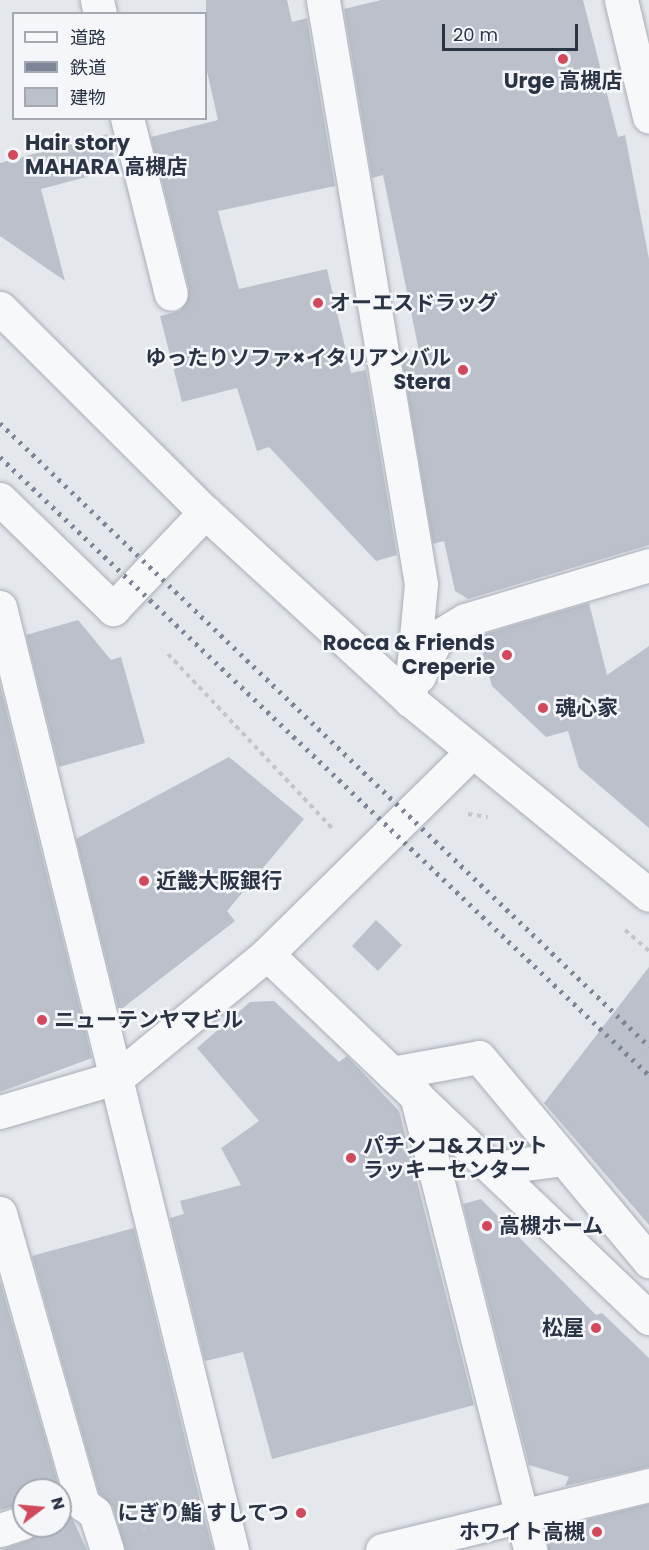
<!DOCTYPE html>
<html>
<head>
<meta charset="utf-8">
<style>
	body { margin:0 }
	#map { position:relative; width:649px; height:1550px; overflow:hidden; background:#e4e7ec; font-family:Poppins,"Noto Sans JP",sans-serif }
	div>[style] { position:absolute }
	.building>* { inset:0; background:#bbc0ca }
	.path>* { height:4px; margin-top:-2px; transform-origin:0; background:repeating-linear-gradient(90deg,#c2c5cb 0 4.5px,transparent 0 9px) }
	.roads { filter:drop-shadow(0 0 2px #a9aeb7) drop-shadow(0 0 2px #a9aeb7) }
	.minor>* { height:33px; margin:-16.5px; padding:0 16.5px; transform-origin:16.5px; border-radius:16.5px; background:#f7f8fa }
	.rail>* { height:4.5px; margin-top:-2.25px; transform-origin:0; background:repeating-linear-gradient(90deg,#7d8696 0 3px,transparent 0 9px) }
	.dots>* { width:16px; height:16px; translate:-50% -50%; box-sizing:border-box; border:3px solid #f4f6f9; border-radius:50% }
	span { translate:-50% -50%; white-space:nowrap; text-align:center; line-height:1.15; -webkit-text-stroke:5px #f4f6f9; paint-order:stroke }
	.poi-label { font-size:21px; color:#2b3445; font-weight:700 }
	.left { translate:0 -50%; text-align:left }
	.right { translate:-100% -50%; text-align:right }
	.legend { position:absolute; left:12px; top:12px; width:195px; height:108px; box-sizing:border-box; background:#f4f6f9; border:2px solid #a4a8b1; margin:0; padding:8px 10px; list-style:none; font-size:18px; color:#2b3445 }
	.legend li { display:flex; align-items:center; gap:12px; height:30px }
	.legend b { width:30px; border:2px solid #a4a8b1 }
	.north { position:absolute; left:12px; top:1478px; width:60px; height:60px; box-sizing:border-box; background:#f4f6f9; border:2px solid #a4a8b1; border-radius:50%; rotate:74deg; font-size:16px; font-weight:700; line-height:24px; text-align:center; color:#2b3445 }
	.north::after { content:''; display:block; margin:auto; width:21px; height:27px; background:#d1495b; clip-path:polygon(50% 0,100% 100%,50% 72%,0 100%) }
	.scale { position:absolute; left:442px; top:24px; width:136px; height:27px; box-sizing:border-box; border:3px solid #2b3445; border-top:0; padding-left:8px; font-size:18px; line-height:21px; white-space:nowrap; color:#2b3445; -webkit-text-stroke:4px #f4f6f9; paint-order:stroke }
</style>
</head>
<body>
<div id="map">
	<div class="building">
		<i style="clip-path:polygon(206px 0,287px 0,292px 22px,307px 18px,335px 186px,218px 211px,239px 289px,327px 269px,351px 373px,366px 370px,397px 555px,376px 561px,269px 447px,257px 451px,237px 388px,182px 402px,160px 316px,180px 311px,189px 289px,151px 137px,218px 120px,206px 67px)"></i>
		<i style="clip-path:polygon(381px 0,583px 0,618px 137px,625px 135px,649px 259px,649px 545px,468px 599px,455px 591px,444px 541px,433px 544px,402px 360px,420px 356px,383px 175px,372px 178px,344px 9px)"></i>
		<i style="clip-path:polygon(108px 134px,117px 169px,41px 189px,65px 281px,0 236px,0 163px)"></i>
		<i style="clip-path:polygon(589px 603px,607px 675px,649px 646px,649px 828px,579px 768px,568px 731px,546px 737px,492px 686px,478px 636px)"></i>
		<i style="clip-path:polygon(78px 620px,111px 660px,121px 657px,145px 743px,59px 767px,26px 635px)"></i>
		<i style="clip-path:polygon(0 685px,92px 1058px,0 1092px)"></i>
		<i style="clip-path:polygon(229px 757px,304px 819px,227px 911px,235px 921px,119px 1011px,76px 839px)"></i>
		<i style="clip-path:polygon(376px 920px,402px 945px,378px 971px,352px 946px)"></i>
		<i style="clip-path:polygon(649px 967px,649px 1225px,544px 1103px)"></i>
		<i style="clip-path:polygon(274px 1001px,339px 1062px,347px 1056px,399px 1111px,474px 1405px,272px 1459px,243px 1352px,205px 1361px,170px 1218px,184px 1214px,180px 1201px,241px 1185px,221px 1148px,259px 1121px,197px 1048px,250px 1002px)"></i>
		<i style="clip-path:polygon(481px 1199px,596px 1315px,602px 1313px,649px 1358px,649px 1467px,565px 1486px,569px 1477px,529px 1465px,463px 1204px)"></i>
		<i style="clip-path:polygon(134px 1228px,201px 1505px,213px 1550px,125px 1550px,113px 1507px,99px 1493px,32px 1256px)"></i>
		<i style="clip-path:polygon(0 1281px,60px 1490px,24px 1490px,24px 1504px,0 1510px)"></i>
		<i style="clip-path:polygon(60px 1492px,87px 1550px,0 1550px,30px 1540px,42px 1526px,60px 1526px)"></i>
		<i style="clip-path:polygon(649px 1504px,649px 1550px,548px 1550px,549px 1529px)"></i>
	</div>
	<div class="path">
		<i style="left:168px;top:654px;width:242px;rotate:46.7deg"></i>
		<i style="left:468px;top:814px;width:20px;rotate:9deg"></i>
		<i style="left:625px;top:930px;width:32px;rotate:41deg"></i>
		<i style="left:142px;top:1530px;width:43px;rotate:-16.3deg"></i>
	</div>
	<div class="roads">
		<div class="minor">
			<i style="left:97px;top:0;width:14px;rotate:78deg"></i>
			<i style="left:323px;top:0;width:592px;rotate:80.47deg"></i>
			<i style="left:421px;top:584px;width:117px;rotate:95.4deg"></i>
			<i style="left:621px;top:0;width:120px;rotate:76.5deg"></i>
			<i style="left:127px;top:118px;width:181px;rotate:76deg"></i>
			<i style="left:0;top:308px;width:289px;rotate:44.9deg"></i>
			<i style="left:205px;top:512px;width:278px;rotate:42.5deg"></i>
			<i style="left:410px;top:700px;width:308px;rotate:39.2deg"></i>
			<i style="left:0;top:499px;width:158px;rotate:44.2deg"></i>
			<i style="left:113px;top:609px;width:134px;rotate:-46.5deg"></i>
			<i style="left:0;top:607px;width:971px;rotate:76.18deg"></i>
			<i style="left:419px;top:676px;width:43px;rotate:-65.2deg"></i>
			<i style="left:437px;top:637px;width:33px;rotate:-31deg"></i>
			<i style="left:465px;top:620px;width:192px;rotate:-16.6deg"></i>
			<i style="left:267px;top:954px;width:528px;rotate:43.62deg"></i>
			<i style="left:392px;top:1073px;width:88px;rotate:-10.4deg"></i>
			<i style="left:479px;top:1057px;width:266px;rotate:50.2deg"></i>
			<i style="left:416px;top:1095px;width:469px;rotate:75.9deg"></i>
			<i style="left:0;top:1112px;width:123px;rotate:-16.5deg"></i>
			<i style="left:118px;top:1077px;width:193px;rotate:-39.5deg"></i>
			<i style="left:267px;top:954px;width:285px;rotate:-44.6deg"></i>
			<i style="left:494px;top:1168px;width:70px;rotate:-7.4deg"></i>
			<i style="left:0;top:1213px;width:303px;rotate:74.1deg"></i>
			<i style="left:83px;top:1504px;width:15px;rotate:37deg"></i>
			<i style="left:95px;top:1513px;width:39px;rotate:72deg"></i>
			<i style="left:0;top:1530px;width:25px;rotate:-18deg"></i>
			<i style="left:382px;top:1550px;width:275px;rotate:-13.7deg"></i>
		</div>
	</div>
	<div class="rail">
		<i style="left:0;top:423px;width:900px;rotate:43.83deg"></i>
		<i style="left:0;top:457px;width:896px;rotate:43.6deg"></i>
	</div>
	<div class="dots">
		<i style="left:563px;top:59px;background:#d1495b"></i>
		<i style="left:13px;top:155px;background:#d1495b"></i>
		<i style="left:318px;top:303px;background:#d1495b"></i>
		<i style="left:463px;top:370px;background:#d1495b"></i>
		<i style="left:507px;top:655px;background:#d1495b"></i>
		<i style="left:543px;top:708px;background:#d1495b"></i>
		<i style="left:144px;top:881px;background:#d1495b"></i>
		<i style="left:42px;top:1020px;background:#d1495b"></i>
		<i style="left:351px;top:1158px;background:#d1495b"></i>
		<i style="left:487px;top:1226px;background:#d1495b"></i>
		<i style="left:596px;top:1328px;background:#d1495b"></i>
		<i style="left:301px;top:1513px;background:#d1495b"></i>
		<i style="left:597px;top:1532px;background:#d1495b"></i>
	</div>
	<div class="poi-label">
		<span style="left:563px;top:81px">Urge 高槻店</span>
		<span class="left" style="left:25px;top:155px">Hair story<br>MAHARA 高槻店</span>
		<span class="left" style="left:330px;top:303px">オーエスドラッグ</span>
		<span class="right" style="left:451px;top:370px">ゆったりソファ×イタリアンバル<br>Stera</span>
		<span class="right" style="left:495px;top:655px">Rocca &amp; Friends<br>Creperie</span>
		<span class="left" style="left:555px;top:708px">魂心家</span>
		<span class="left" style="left:156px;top:881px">近畿大阪銀行</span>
		<span class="left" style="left:54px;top:1020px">ニューテンヤマビル</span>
		<span class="left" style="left:363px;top:1158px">パチンコ&amp;スロット<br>ラッキーセンター</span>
		<span class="left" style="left:499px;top:1226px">高槻ホーム</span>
		<span class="right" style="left:584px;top:1328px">松屋</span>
		<span class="right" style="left:289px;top:1513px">にぎり鮨 すしてつ</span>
		<span class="right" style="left:585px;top:1532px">ホワイト高槻</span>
	</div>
	<ul class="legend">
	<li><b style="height:8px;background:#f7f8fa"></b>道路</li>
	<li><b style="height:8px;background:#7d8696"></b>鉄道</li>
	<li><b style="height:16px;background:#bbc0ca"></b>建物</li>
	</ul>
	<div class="north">N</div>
	<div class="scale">20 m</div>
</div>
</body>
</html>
